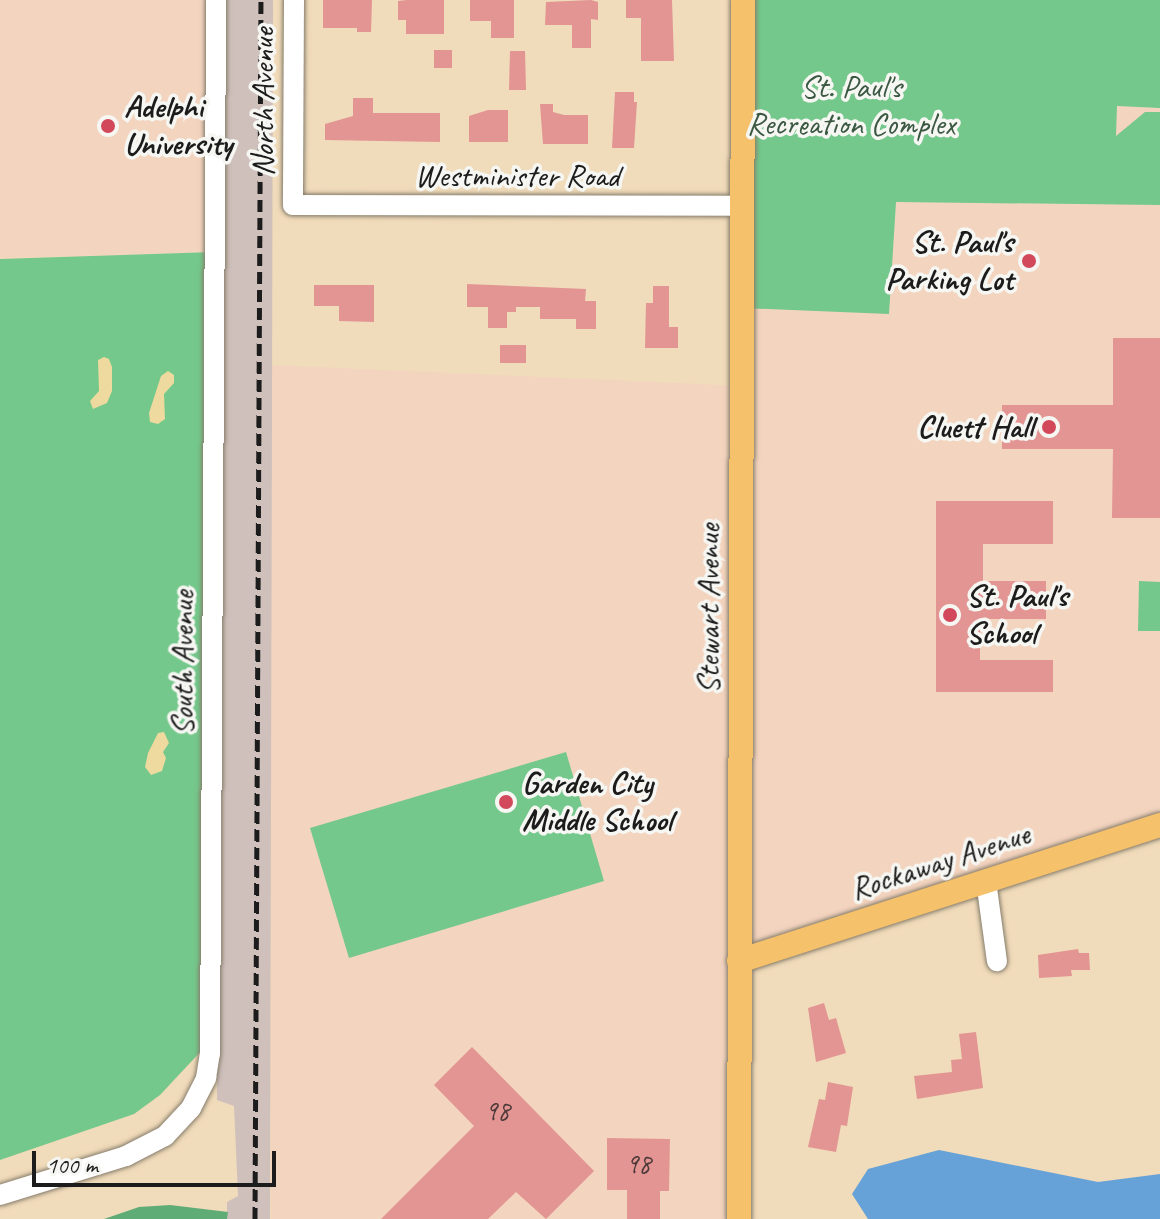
<!DOCTYPE html>
<html>
<head>
<meta charset="utf-8">
<style>
	body { margin:0 }
	#map { position:relative; width:1160px; height:1219px; overflow:hidden; background:#f0dbba; font-family:Caveat,sans-serif }
	div>[style] { position:absolute }
	.built>* { inset:0; background:#f3d4bf }
	.industrial>* { inset:0; background:#cfc0bb }
	.green>* { inset:0; background:#74c88b }
	.forest>* { inset:0; background:#5fac77 }
	.sand>* { inset:0; background:#eeda9e }
	.water>* { inset:0; background:#66a2d7 }
	.building>* { inset:0; background:#e29592 }
	.roads { filter:drop-shadow(0 0 2px #867c6b) drop-shadow(0 0 2px #867c6b) }
	.minor>* { height:20px; margin:-10px; padding:0 10px; transform-origin:10px; border-radius:10px; background:#fff }
	.major>* { height:24px; margin:-12px; padding:0 12px; transform-origin:12px; border-radius:12px; background:#f5c16b }
	.rail>* { height:5px; margin-top:-2.5px; transform-origin:0; background:repeating-linear-gradient(90deg,#1c1c1c 0 12px,transparent 0 18px) }
	.dots>* { width:22px; height:22px; translate:-50% -50%; box-sizing:border-box; border:4px solid #f6f6f2; border-radius:50% }
	span { translate:-50% -50%; white-space:nowrap; text-align:center; line-height:1.15; -webkit-text-stroke:7px #f6f6f2; paint-order:stroke }
	.number-label { font-size:28px; color:#4e3a3a }
	.number-label span { -webkit-text-stroke-width:0 }
	.park-label { font-size:32px; color:#3b5843 }
	.street-label { font-size:32px; color:#1c1c1c }
	.poi-label { font-size:32px; color:#1c1c1c; font-weight:700 }
	.left { translate:0 -50%; text-align:left }
	.right { translate:-100% -50%; text-align:right }
	.scale { position:absolute; left:32px; top:1151px; width:244px; height:36px; box-sizing:border-box; border:4px solid #1c1c1c; border-top:0; padding-left:10px; font-size:24px; line-height:28px; white-space:nowrap; color:#1c1c1c; -webkit-text-stroke:6px #f6f6f2; paint-order:stroke }
</style>
</head>
<body>
<div id="map">
	<div class="built">
		<i style="clip-path:polygon(0 0,216px 0,214px 252px,0 258px)"></i>
		<i style="clip-path:polygon(1117px 106px,1160px 108px,1160px 827px,740px 960px,739px 1219px,271px 1219px,271px 365px,741px 386px,741px 308px,895px 202px,1115px 205px)"></i>
	</div>
	<div class="industrial">
		<i style="clip-path:polygon(215px 0,273px 0,270px 1219px,227px 1219px,227px 1202px,238px 1196px,234px 1106px,217px 1100px,213px 364px)"></i>
	</div>
	<div class="green">
		<i style="clip-path:polygon(743px 0,1160px 0,1160px 108px,1117px 106px,1116px 136px,1145px 112px,1160px 112px,1160px 205px,896px 202px,889px 314px,741px 308px)"></i>
		<i style="clip-path:polygon(214px 252px,203px 1049px,160px 1095px,134px 1114px,0 1160px,0 259px)"></i>
		<i style="clip-path:polygon(1139px 581px,1160px 582px,1160px 631px,1138px 631px)"></i>
		<i style="clip-path:polygon(566px 752px,604px 881px,349px 958px,310px 828px)"></i>
	</div>
	<div class="forest">
		<i style="clip-path:polygon(170px 1205px,228px 1212px,227px 1219px,104px 1219px,139px 1207px)"></i>
	</div>
	<div class="sand">
		<i style="clip-path:polygon(104px 357px,109px 359px,112px 367px,112px 391px,107px 403px,93px 409px,90px 401px,99px 391px,98px 360px)"></i>
		<i style="clip-path:polygon(168px 371px,174px 375px,174px 383px,164px 394px,165px 419px,158px 424px,150px 422px,149px 413px,161px 376px)"></i>
		<i style="clip-path:polygon(164px 732px,169px 743px,163px 752px,166px 758px,162px 771px,151px 775px,145px 767px,148px 753px,158px 733px)"></i>
	</div>
	<div class="water">
		<i style="clip-path:polygon(939px 1150px,1098px 1182px,1160px 1174px,1160px 1219px,868px 1219px,852px 1194px,868px 1169px)"></i>
	</div>
	<div class="building">
		<i style="clip-path:polygon(323px 0,372px 0,371px 32px,357px 32px,357px 28px,323px 28px)"></i>
		<i style="clip-path:polygon(407px 0,444px 0,444px 34px,406px 34px,406px 20px,398px 20px,398px 1px)"></i>
		<i style="clip-path:polygon(470px 0,514px 0,514px 38px,491px 38px,491px 21px,470px 21px)"></i>
		<i style="clip-path:polygon(591px 0,598px 2px,598px 20px,591px 19px,591px 48px,572px 48px,572px 25px,545px 25px,546px 2px)"></i>
		<i style="clip-path:polygon(626px 0,672px 0,674px 61px,641px 61px,641px 18px,626px 18px)"></i>
		<i style="clip-path:polygon(434px 50px,452px 50px,452px 68px,434px 68px)"></i>
		<i style="clip-path:polygon(510px 51px,525px 51px,526px 90px,509px 90px)"></i>
		<i style="clip-path:polygon(615px 92px,634px 92px,634px 102px,637px 102px,634px 148px,612px 148px)"></i>
		<i style="clip-path:polygon(353px 98px,373px 98px,373px 113px,440px 113px,440px 142px,325px 140px,325px 124px,353px 116px)"></i>
		<i style="clip-path:polygon(540px 104px,553px 104px,553px 112px,564px 115px,588px 115px,588px 144px,543px 144px)"></i>
		<i style="clip-path:polygon(488px 110px,508px 110px,508px 142px,469px 142px,469px 116px)"></i>
		<i style="clip-path:polygon(467px 284px,586px 289px,585px 301px,596px 301px,596px 329px,576px 329px,576px 319px,540px 319px,540px 307px,516px 307px,516px 312px,507px 312px,507px 328px,488px 328px,488px 307px,467px 307px)"></i>
		<i style="clip-path:polygon(314px 285px,374px 285px,374px 322px,339px 321px,339px 306px,314px 306px)"></i>
		<i style="clip-path:polygon(653px 286px,669px 286px,669px 327px,678px 327px,678px 348px,645px 348px,646px 303px,653px 303px)"></i>
		<i style="clip-path:polygon(1113px 338px,1160px 338px,1160px 518px,1112px 518px,1113px 449px,1002px 449px,1002px 405px,1113px 405px)"></i>
		<i style="clip-path:polygon(500px 345px,526px 345px,526px 363px,500px 363px)"></i>
		<i style="clip-path:polygon(936px 501px,1053px 501px,1053px 544px,983px 544px,983px 581px,1046px 581px,1046px 619px,980px 619px,980px 660px,1053px 660px,1053px 692px,936px 692px)"></i>
		<i style="clip-path:polygon(1078px 949px,1079px 953px,1089px 953px,1090px 970px,1071px 970px,1072px 976px,1039px 978px,1038px 955px)"></i>
		<i style="clip-path:polygon(824px 1003px,829px 1020px,836px 1018px,846px 1053px,816px 1062px,808px 1008px)"></i>
		<i style="clip-path:polygon(976px 1032px,983px 1088px,917px 1099px,914px 1076px,952px 1072px,951px 1060px,962px 1059px,959px 1034px)"></i>
		<i style="clip-path:polygon(472px 1047px,594px 1171px,546px 1219px,516px 1192px,488px 1219px,381px 1219px,474px 1126px,434px 1085px)"></i>
		<i style="clip-path:polygon(828px 1082px,853px 1087px,847px 1126px,841px 1125px,836px 1152px,808px 1147px,819px 1099px,825px 1100px)"></i>
		<i style="clip-path:polygon(607px 1138px,670px 1139px,669px 1191px,660px 1191px,660px 1219px,627px 1219px,627px 1190px,607px 1190px)"></i>
	</div>
	<div class="roads">
		<div class="minor">
			<i style="left:294px;top:0;width:205px;rotate:90.3deg"></i>
			<i style="left:293px;top:205px;width:449px;rotate:0.1deg"></i>
			<i style="left:986px;top:881px;width:81px;rotate:82.2deg"></i>
			<i style="left:0;top:1195px;width:132px;rotate:-17.2deg"></i>
			<i style="left:126px;top:1156px;width:44px;rotate:-27.1deg"></i>
			<i style="left:165px;top:1136px;width:38px;rotate:-47deg"></i>
			<i style="left:191px;top:1108px;width:34px;rotate:-63deg"></i>
			<i style="left:206px;top:1078px;width:24px;rotate:-81deg"></i>
			<i style="left:210px;top:1054px;width:1054px;rotate:-89.67deg"></i>
		</div>
		<div class="major">
			<i style="left:739px;top:961px;width:442px;rotate:-17.9deg"></i>
			<i style="left:739px;top:1219px;width:1219px;rotate:-89.81deg"></i>
		</div>
	</div>
	<div class="rail">
		<i style="left:255px;top:1219px;width:1219px;rotate:-89.72deg"></i>
	</div>
	<div class="dots">
		<i style="left:108px;top:126px;background:#d1495b"></i>
		<i style="left:1029px;top:261px;background:#d1495b"></i>
		<i style="left:1049px;top:427px;background:#d1495b"></i>
		<i style="left:950px;top:615px;background:#d1495b"></i>
		<i style="left:506px;top:802px;background:#d1495b"></i>
	</div>
	<div class="number-label">
		<span style="left:497px;top:1111px">98</span>
		<span style="left:638px;top:1164px">98</span>
	</div>
	<div class="park-label">
		<span style="left:851px;top:106px">St. Paul's<br>Recreation Complex</span>
	</div>
	<div class="street-label">
		<span style="left:263px;top:102px;rotate:-90deg">North Avenue</span>
		<span style="left:517px;top:176px">Westminister Road</span>
		<span style="left:709px;top:609px;rotate:-90deg">Stewart Avenue</span>
		<span style="left:183px;top:663px;rotate:-90deg">South Avenue</span>
		<span style="left:940px;top:862px;rotate:-18deg">Rockaway Avenue</span>
	</div>
	<div class="poi-label">
		<span class="left" style="left:124px;top:126px">Adelphi<br>University</span>
		<span class="right" style="left:1013px;top:261px">St. Paul's<br>Parking Lot</span>
		<span class="right" style="left:1033px;top:427px">Cluett Hall</span>
		<span class="left" style="left:966px;top:615px">St. Paul's<br>School</span>
		<span class="left" style="left:522px;top:802px">Garden City<br>Middle School</span>
	</div>
	<div class="scale">100 m</div>
</div>
</body>
</html>
